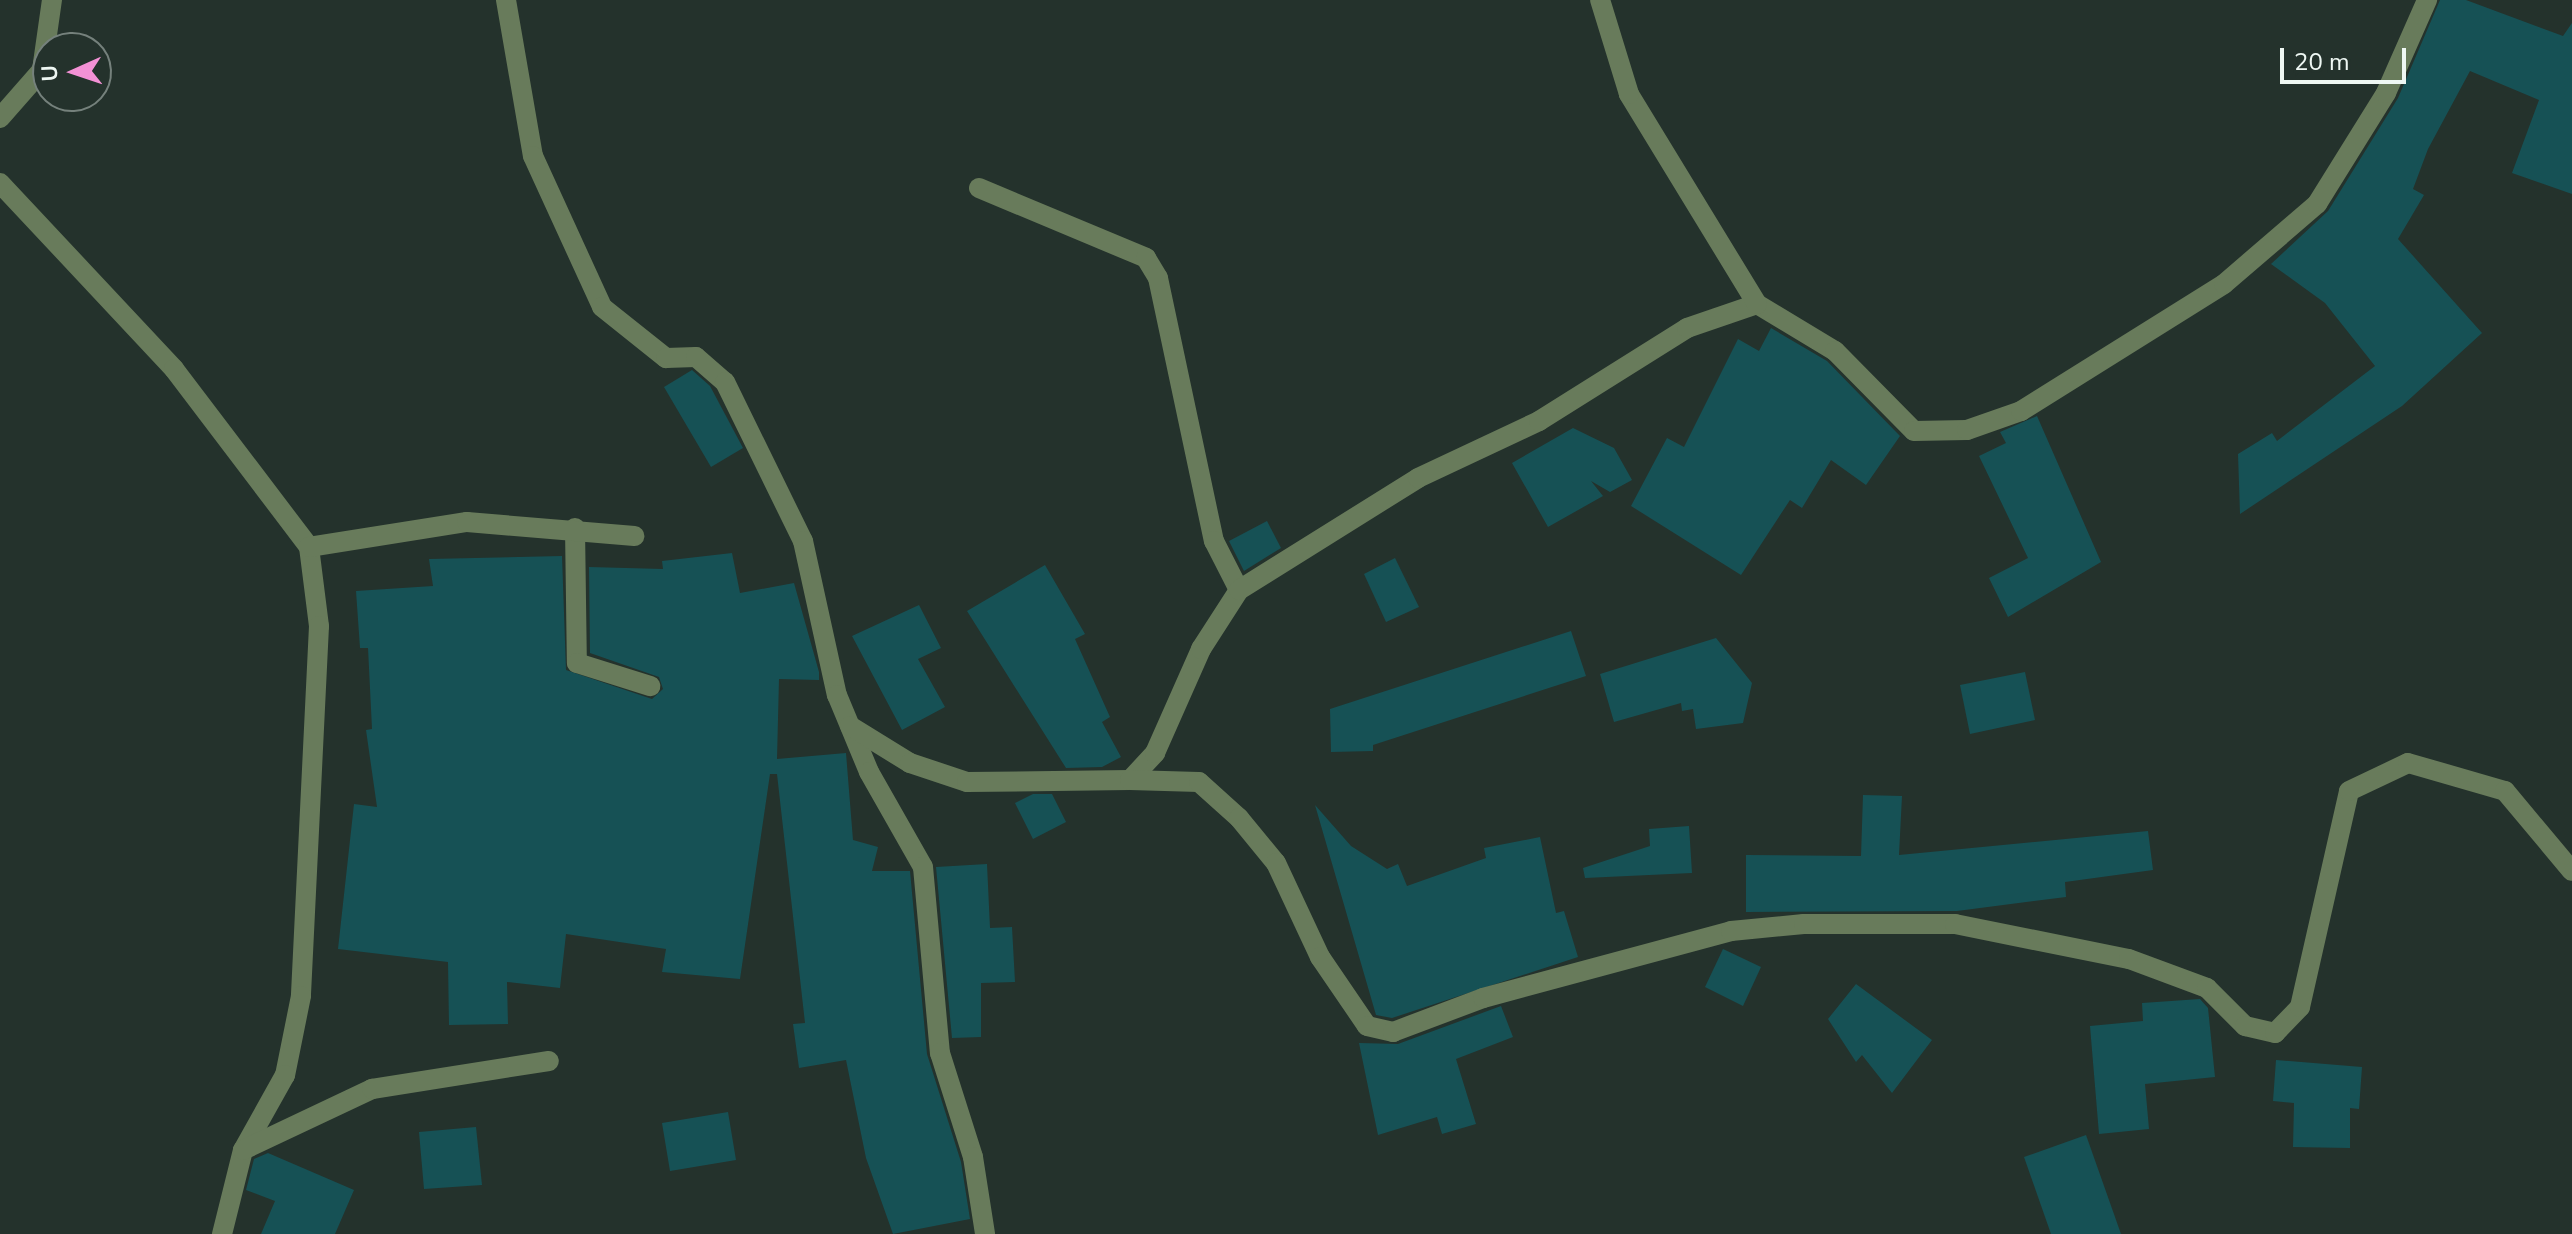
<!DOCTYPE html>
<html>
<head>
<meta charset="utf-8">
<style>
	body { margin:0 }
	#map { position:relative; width:2572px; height:1234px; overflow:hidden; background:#24322c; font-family:"Nunito Sans",sans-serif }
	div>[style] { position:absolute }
	.building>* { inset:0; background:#165155 }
	.minor>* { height:20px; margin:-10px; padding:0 10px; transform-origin:10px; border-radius:10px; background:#687b5b }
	span { translate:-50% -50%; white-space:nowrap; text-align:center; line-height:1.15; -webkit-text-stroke:6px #24322c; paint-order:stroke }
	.north { position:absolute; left:32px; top:32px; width:80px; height:80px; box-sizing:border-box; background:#24322c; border:2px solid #75817c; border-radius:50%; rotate:267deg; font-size:22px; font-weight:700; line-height:32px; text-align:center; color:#eef7f3 }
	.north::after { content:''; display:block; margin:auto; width:28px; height:36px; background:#f391d5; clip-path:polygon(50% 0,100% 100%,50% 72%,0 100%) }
	.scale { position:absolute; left:2280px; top:48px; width:126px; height:36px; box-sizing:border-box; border:4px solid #eef7f3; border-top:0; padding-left:10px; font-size:24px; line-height:28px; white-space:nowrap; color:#eef7f3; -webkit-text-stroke:6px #24322c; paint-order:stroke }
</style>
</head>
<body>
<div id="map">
	<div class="building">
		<i style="clip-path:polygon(2440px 0,2466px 0,2563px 36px,2572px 23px,2572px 194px,2512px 173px,2539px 100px,2470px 71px,2428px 149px,2413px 189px,2424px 195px,2398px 239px,2482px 333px,2402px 406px,2240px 514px,2238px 454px,2272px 433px,2277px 441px,2375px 366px,2325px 303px,2271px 264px,2328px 211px,2398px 98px)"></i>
		<i style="clip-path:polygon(1771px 328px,1827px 361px,1900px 436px,1866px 485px,1831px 460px,1802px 508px,1790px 500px,1741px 575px,1631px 506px,1667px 438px,1684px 447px,1738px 339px,1759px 351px)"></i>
		<i style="clip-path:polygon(692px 370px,710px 386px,743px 448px,711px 467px,664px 387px)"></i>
		<i style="clip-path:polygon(2037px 416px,2101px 562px,2008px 617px,1989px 578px,2028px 558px,1979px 456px,2006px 443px,2000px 432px)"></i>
		<i style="clip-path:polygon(1573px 428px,1614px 448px,1632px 480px,1610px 492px,1591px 481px,1603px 496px,1548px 527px,1512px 463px)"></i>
		<i style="clip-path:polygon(1267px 521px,1281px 548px,1244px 571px,1229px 541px)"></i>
		<i style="clip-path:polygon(732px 553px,740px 593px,794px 583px,819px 672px,819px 680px,779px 679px,777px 759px,846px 753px,853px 840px,878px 847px,872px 871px,910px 871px,927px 1054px,961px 1162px,970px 1219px,893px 1234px,866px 1158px,846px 1060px,799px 1068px,793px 1024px,805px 1023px,777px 774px,770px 774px,740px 979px,662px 972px,666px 949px,566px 934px,560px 988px,507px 982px,508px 1024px,449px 1025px,448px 962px,338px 949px,354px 804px,377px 807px,366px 730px,372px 729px,368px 648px,360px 648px,356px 591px,433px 586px,429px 559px,562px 556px,566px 670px,652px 699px,663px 689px,659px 677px,590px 653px,589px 567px,663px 569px,662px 561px)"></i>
		<i style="clip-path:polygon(1395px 558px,1419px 607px,1386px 622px,1364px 574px)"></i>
		<i style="clip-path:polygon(1045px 565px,1085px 634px,1075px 639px,1110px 717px,1102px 722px,1121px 757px,1102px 767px,1066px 768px,967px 611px)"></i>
		<i style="clip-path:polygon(919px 605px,941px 648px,918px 659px,945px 707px,902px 730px,852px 636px)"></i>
		<i style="clip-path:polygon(1571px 631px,1586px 676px,1373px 745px,1373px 751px,1331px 752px,1330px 709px)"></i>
		<i style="clip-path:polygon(1716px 638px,1752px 683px,1743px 723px,1696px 729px,1693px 709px,1682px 711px,1681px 703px,1614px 722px,1600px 674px)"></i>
		<i style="clip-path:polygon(2025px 672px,2035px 720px,1970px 734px,1960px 685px)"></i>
		<i style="clip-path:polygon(1033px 794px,1052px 794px,1066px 822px,1033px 839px,1015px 803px)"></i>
		<i style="clip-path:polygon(1863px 795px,1902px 796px,1899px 855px,2148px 831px,2153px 870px,2065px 882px,2066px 897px,1957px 911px,1746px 912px,1746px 855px,1861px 856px)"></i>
		<i style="clip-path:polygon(1315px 805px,1351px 846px,1387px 869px,1398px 864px,1407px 886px,1486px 858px,1484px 848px,1540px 837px,1556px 913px,1564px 911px,1578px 957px,1392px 1018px,1376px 1015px)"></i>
		<i style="clip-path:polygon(1689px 826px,1692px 873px,1585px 878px,1583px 868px,1650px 846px,1649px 829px)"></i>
		<i style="clip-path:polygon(987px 864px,990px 928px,1012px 927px,1015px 982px,981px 983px,981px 1037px,952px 1038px,936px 867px)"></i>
		<i style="clip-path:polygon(1723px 949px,1761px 967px,1743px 1006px,1705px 987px)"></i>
		<i style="clip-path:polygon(1856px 984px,1932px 1040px,1892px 1093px,1862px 1055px,1856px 1062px,1828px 1019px)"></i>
		<i style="clip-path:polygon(2200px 999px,2208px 1008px,2215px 1077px,2145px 1084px,2149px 1129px,2099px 1134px,2090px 1026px,2143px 1021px,2142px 1003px)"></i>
		<i style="clip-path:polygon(1501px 1006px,1513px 1037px,1456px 1059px,1476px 1124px,1442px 1134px,1437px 1117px,1378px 1135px,1359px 1043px,1398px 1044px)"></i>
		<i style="clip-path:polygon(2276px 1060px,2362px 1067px,2359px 1109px,2350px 1108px,2350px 1148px,2293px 1147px,2294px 1103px,2273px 1101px)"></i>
		<i style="clip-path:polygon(728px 1112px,736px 1160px,670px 1171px,662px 1123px)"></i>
		<i style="clip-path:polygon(476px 1127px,482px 1185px,424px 1189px,419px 1132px)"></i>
		<i style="clip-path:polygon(2086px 1135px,2121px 1234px,2051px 1234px,2024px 1157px)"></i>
		<i style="clip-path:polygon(268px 1153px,354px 1190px,335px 1234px,261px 1234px,275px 1201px,246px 1190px,254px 1159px)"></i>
	</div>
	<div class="minor">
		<i style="left:506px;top:0;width:158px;rotate:80.2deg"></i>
		<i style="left:533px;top:156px;width:166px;rotate:65.4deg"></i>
		<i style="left:602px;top:307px;width:82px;rotate:38.6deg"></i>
		<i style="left:666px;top:358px;width:30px;rotate:-2deg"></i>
		<i style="left:696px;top:357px;width:38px;rotate:41deg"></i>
		<i style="left:725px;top:382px;width:177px;rotate:63.9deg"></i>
		<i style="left:803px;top:541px;width:158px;rotate:77.6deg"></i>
		<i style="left:837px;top:695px;width:83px;rotate:67.4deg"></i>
		<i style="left:869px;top:772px;width:109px;rotate:60.4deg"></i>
		<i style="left:923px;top:867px;width:187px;rotate:84.8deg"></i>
		<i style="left:940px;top:1053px;width:109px;rotate:72.4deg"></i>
		<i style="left:973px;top:1157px;width:78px;rotate:81.1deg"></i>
		<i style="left:0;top:118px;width:64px;rotate:-48.8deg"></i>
		<i style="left:42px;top:70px;width:71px;rotate:-81.9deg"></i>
		<i style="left:0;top:183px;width:255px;rotate:46.9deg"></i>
		<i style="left:174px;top:369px;width:223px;rotate:52.8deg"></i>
		<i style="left:309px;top:547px;width:80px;rotate:82.8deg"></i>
		<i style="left:319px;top:626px;width:370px;rotate:92.8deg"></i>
		<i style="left:301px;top:996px;width:81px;rotate:101.4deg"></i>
		<i style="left:285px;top:1075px;width:86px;rotate:119.2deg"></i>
		<i style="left:243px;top:1150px;width:87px;rotate:104deg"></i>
		<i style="left:979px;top:188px;width:181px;rotate:22.7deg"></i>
		<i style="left:1146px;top:258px;width:23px;rotate:59deg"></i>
		<i style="left:1158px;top:278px;width:269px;rotate:78deg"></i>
		<i style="left:1214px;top:541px;width:55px;rotate:63deg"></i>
		<i style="left:1757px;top:304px;width:91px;rotate:31.1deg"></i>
		<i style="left:1835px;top:351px;width:112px;rotate:45.4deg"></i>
		<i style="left:1914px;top:431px;width:53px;rotate:-1.1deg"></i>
		<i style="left:1967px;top:430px;width:57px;rotate:-19.4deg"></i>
		<i style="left:2021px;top:411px;width:239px;rotate:-32deg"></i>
		<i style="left:2224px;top:284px;width:123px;rotate:-40.7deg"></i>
		<i style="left:2317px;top:204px;width:131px;rotate:-58.1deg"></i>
		<i style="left:2386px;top:93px;width:102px;rotate:-66.2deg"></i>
		<i style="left:575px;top:528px;width:135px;rotate:89.2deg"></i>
		<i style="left:577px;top:663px;width:77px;rotate:17.5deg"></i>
		<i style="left:309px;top:547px;width:160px;rotate:-9deg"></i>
		<i style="left:467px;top:522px;width:168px;rotate:4.8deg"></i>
		<i style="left:850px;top:726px;width:70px;rotate:31.7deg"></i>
		<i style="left:910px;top:763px;width:60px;rotate:18.4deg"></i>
		<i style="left:967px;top:782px;width:163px;rotate:-0.7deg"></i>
		<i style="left:1130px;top:780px;width:37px;rotate:-47deg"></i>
		<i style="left:1155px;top:753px;width:114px;rotate:-66.1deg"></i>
		<i style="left:1201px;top:649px;width:70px;rotate:-57.2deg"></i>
		<i style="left:1239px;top:590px;width:211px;rotate:-32deg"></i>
		<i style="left:1418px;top:478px;width:134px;rotate:-25.2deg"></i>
		<i style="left:1539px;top:421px;width:175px;rotate:-32.1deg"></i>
		<i style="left:1687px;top:328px;width:74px;rotate:-18.9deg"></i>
		<i style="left:1757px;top:304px;width:246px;rotate:-121.4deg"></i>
		<i style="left:1629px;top:94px;width:98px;rotate:-107.1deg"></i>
		<i style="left:1130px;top:780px;width:69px;rotate:1.7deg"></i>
		<i style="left:1199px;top:782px;width:54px;rotate:42deg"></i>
		<i style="left:1239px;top:818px;width:58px;rotate:50.6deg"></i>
		<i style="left:1276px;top:863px;width:104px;rotate:64.9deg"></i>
		<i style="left:1320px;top:957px;width:83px;rotate:55.7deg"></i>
		<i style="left:1367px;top:1026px;width:27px;rotate:13deg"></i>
		<i style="left:1393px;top:1032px;width:96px;rotate:-20.7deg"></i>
		<i style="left:1483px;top:998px;width:257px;rotate:-15.1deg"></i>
		<i style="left:1731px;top:931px;width:73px;rotate:-5.5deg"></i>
		<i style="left:1804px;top:924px;width:151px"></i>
		<i style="left:1955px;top:924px;width:177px;rotate:11.4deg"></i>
		<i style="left:2129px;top:959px;width:83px;rotate:20.4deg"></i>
		<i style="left:2207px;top:988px;width:54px;rotate:45deg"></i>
		<i style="left:2245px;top:1026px;width:31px;rotate:13deg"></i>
		<i style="left:2275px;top:1033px;width:36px;rotate:-46deg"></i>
		<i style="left:2300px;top:1007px;width:221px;rotate:-77.2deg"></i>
		<i style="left:2349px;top:791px;width:65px;rotate:-25.4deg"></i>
		<i style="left:2408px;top:763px;width:101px;rotate:16.1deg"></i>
		<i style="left:2505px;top:791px;width:104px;rotate:50.1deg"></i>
		<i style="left:243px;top:1150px;width:143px;rotate:-25.3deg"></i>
		<i style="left:372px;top:1089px;width:179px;rotate:-9deg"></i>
	</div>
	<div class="north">U</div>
	<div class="scale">20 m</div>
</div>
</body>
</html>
